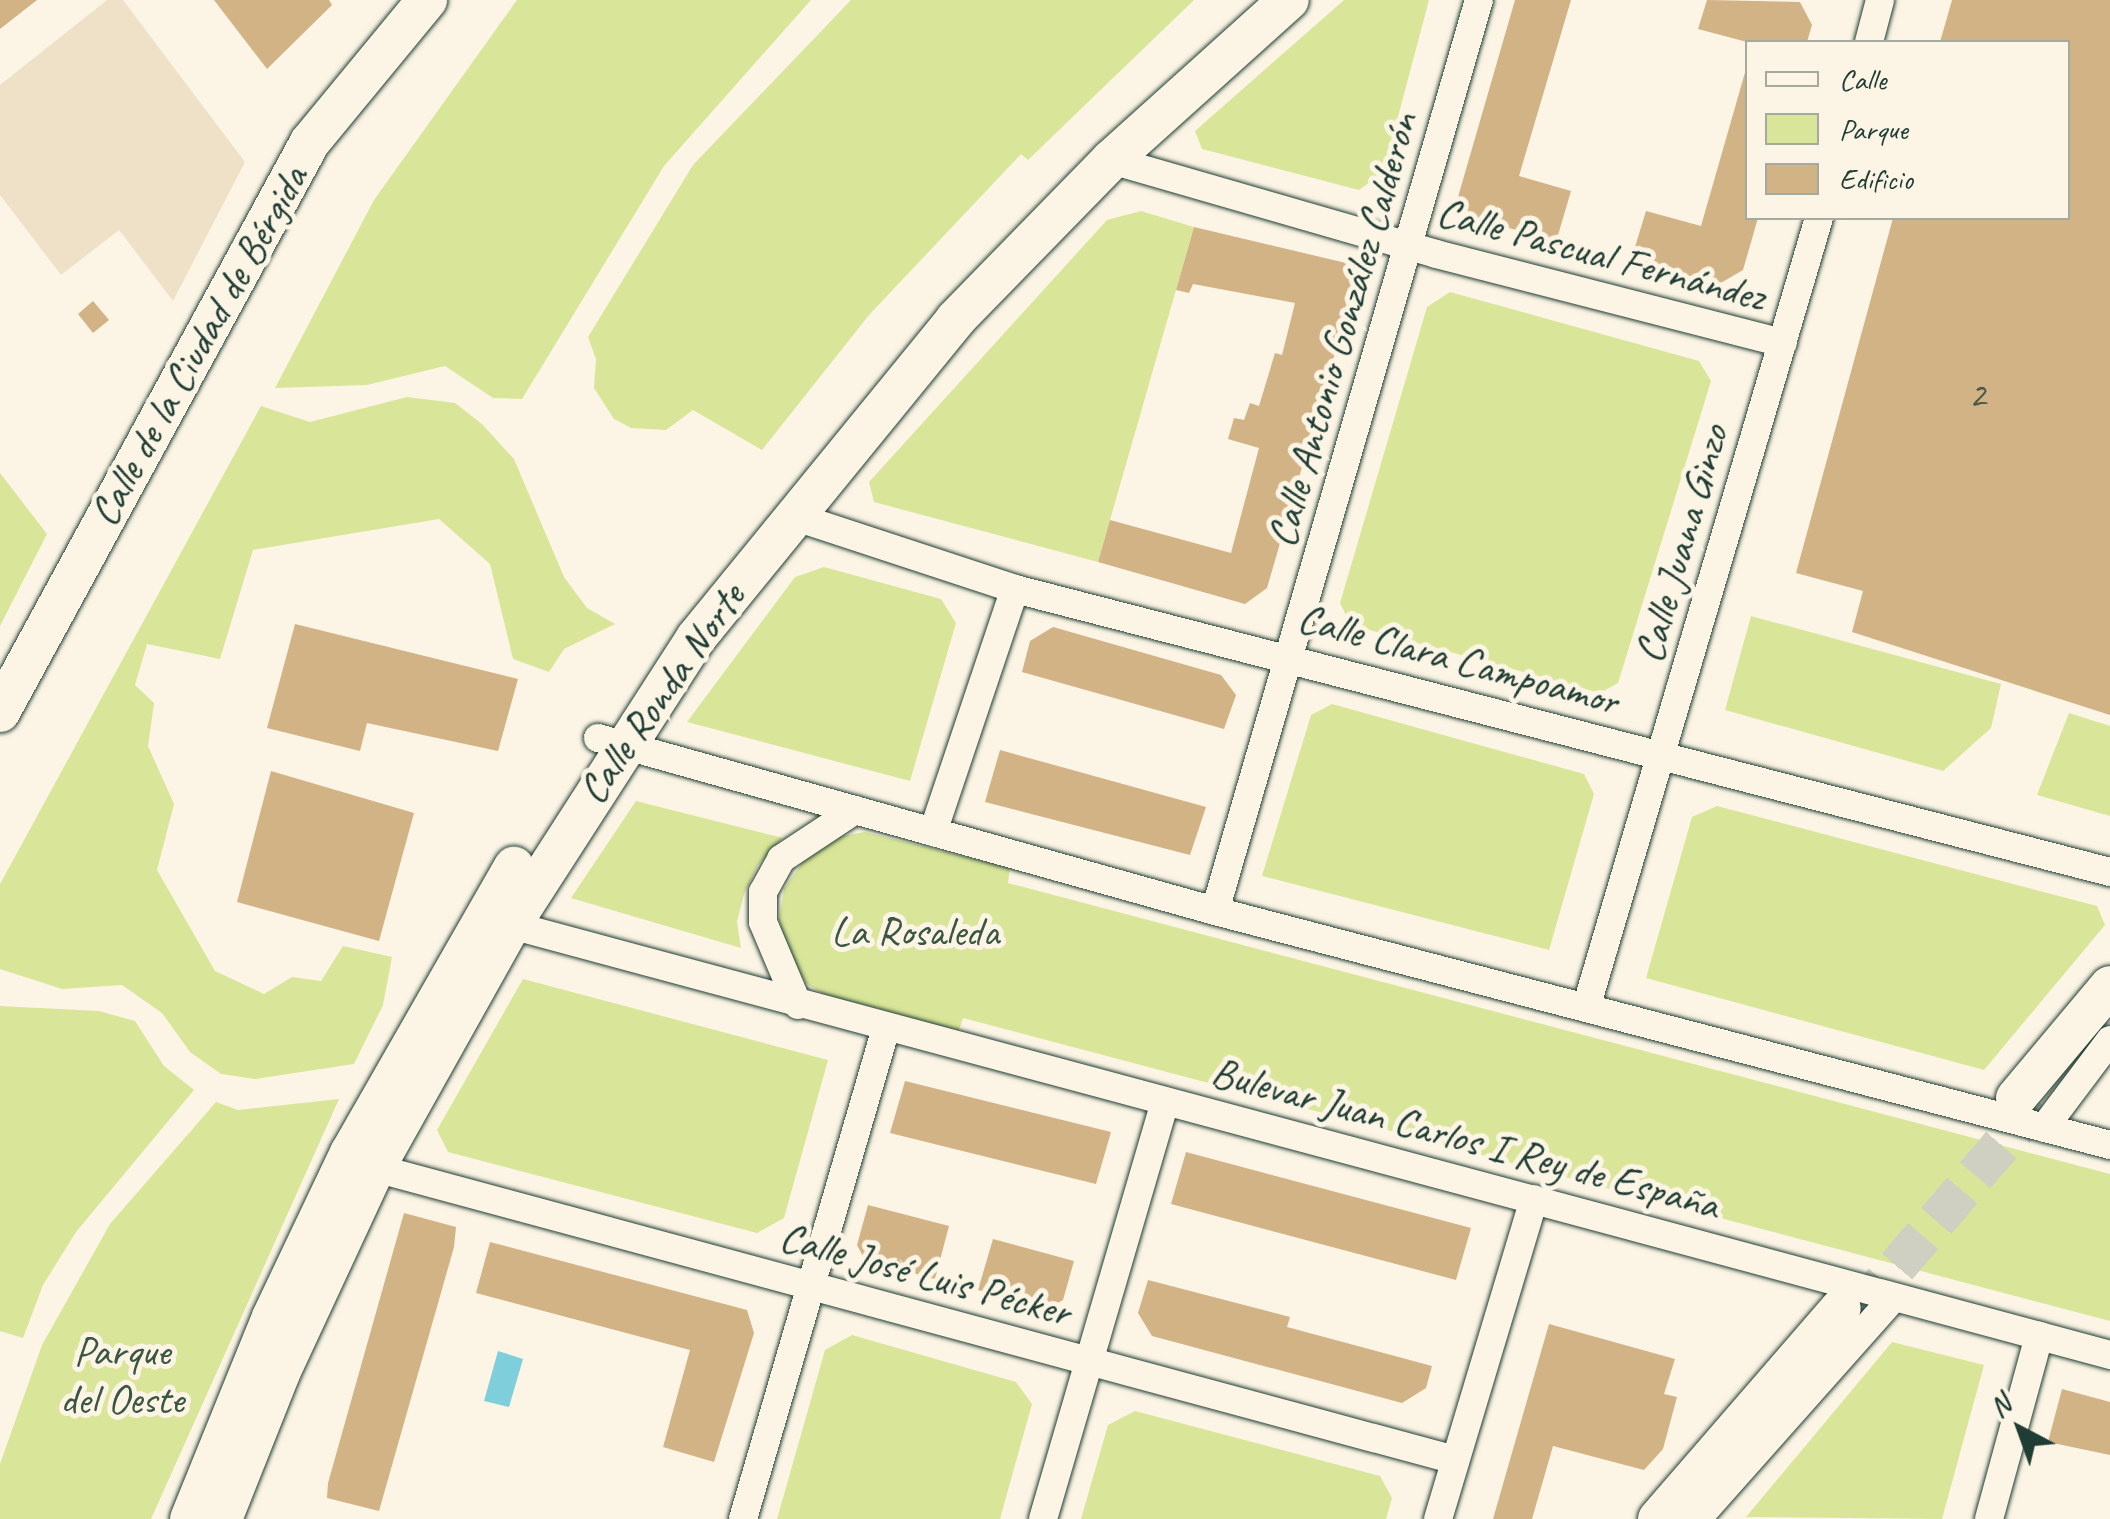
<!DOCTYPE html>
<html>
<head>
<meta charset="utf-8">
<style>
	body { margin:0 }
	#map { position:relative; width:2110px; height:1519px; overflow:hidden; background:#fcf5e5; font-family:Caveat,sans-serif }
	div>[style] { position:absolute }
	.built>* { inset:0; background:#efe1c8 }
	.green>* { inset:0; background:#d9e699 }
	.water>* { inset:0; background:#7fcedb }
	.building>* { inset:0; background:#d1b385 }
	.secondary-tunnel>* { height:40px; margin-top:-20px; transform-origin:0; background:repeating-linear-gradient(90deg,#d0d0c2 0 40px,transparent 0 60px) }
	.roads { filter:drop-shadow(0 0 2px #1f3d34) drop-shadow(0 0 2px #1f3d34) }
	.street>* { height:28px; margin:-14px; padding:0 14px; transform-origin:14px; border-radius:14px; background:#fcf5e5 }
	.secondary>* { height:40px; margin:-20px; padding:0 20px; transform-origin:20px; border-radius:20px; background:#fcf5e5 }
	span { translate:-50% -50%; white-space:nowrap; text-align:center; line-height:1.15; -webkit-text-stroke:10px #fcf5e5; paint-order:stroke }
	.number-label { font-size:38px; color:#4c5a48 }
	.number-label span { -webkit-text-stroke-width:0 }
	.street-label { font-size:42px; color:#1f3d34 }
	.park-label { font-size:42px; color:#3b5643 }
	.legend { position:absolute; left:1745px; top:40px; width:325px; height:180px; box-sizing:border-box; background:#fcf5e5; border:2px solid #a4ab9e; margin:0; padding:12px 18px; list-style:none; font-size:30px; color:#1f3d34 }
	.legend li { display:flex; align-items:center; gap:20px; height:50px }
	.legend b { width:50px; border:2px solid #a4ab9e }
	.north { position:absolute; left:1970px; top:1379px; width:100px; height:100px; -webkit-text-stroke:8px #fcf5e5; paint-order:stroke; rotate:319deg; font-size:28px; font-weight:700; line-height:40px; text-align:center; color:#1f3d34 }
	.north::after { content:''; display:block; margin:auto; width:35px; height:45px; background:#1f3d34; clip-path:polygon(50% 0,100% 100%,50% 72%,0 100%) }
</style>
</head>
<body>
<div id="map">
	<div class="built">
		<i style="clip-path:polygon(107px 0,123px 0,245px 162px,173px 301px,119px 230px,61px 275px,0 195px,0 85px)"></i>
	</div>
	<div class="green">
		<i style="clip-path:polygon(517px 0,811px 0,664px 166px,522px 399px,493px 398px,445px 366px,367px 385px,275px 388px,374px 200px)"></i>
		<i style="clip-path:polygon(851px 0,1194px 0,1028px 160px,1021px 154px,869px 315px,762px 450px,693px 410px,666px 430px,631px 428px,614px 419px,594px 388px,596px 359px,588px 337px,693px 165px)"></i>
		<i style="clip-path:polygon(1344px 0,1429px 0,1383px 173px,1359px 190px,1202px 149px,1195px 131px)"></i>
		<i style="clip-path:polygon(1141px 211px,1194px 227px,1098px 562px,874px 502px,869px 482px,1107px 220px)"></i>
		<i style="clip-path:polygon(1450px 292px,1699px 361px,1711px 381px,1618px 683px,1600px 693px,1351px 625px,1340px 603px,1427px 307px)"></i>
		<i style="clip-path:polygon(407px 397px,455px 403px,482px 424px,514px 459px,564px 577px,587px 608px,615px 624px,564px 649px,549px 672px,513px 659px,490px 564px,439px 519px,253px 550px,220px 659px,147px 644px,135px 685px,154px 703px,148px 746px,174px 804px,157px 870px,215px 971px,264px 994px,292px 977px,321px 981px,343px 946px,392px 957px,383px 1005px,354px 1064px,255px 1079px,221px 1074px,190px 1052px,162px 1013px,122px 985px,62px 989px,0 969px,0 884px,261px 406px,310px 422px)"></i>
		<i style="clip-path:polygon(0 473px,47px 534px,0 626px)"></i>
		<i style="clip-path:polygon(824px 567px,941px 599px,956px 623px,910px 781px,687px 722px,795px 577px)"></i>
		<i style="clip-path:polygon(1751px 616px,2001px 684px,1991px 728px,1943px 771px,1725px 710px)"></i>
		<i style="clip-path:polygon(1332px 704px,1584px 774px,1594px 794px,1549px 950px,1262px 876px,1311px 715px)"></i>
		<i style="clip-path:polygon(2069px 713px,2110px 726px,2110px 816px,2037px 795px)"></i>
		<i style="clip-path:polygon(636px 801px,783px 838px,758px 865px,744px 894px,737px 922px,741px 948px,571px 898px)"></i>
		<i style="clip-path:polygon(1717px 806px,2097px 906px,2105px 925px,1984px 1070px,1646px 978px,1692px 817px)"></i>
		<i style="clip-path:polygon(865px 832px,1010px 868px,1008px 883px,2110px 1174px,2110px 1321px,963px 1018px,958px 1033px,833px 1000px,807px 984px,789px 960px,779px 920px,784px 889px,807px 856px,836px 837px)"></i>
		<i style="clip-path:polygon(523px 979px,828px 1060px,784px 1218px,757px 1233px,448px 1152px,437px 1130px)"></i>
		<i style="clip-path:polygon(0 1006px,99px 1011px,135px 1021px,164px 1066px,194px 1090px,76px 1232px,43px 1285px,23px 1338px,0 1331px)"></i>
		<i style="clip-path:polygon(339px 1099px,151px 1519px,0 1519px,0 1464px,42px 1345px,110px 1224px,216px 1102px,238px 1110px)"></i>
		<i style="clip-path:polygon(852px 1335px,1016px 1382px,1032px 1404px,1000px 1519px,777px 1519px,825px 1350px)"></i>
		<i style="clip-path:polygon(1892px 1342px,1984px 1365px,1942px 1519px,1746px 1517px)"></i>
		<i style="clip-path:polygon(1135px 1411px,1380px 1476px,1392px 1498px,1386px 1519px,1081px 1519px,1108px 1425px)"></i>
	</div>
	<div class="water">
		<i style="clip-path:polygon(498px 1351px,523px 1359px,509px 1407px,484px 1401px)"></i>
	</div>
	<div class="building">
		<i style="clip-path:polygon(0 0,37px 0,0 29px)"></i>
		<i style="clip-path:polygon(214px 0,329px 0,332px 5px,267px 69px)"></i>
		<i style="clip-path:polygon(1515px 0,1571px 0,1519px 176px,1571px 191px,1556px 242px,1472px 217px,1458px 197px)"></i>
		<i style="clip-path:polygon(1707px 0,1800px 2px,1812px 25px,1807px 42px,1747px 42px,1698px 29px)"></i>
		<i style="clip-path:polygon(1952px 0,2110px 0,2110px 715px,1852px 632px,1863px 591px,1796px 573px,1893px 218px,2068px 218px,2068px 42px,1940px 42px)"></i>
		<i style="clip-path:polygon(1746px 69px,1748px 218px,1758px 218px,1743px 270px,1719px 284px,1631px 260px,1646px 211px,1701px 226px)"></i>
		<i style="clip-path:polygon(1194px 227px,1346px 263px,1356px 281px,1267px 588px,1245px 604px,1098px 562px,1110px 520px,1231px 553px,1259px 448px,1228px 439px,1234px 418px,1244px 420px,1250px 403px,1259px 406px,1275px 353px,1282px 355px,1295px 303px,1193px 284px,1189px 293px,1176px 290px)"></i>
		<i style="clip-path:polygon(93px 301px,109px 320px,93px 333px,78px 314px)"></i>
		<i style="clip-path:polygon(295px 624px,518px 679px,498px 751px,367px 723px,360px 751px,267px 728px)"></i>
		<i style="clip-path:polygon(1053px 627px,1221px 675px,1236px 695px,1224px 729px,1022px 672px,1030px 641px)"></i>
		<i style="clip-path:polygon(1000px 750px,1206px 807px,1190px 855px,985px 802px)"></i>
		<i style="clip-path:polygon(271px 771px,414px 813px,379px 941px,237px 902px)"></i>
		<i style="clip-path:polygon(905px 1081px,1111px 1132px,1096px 1184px,890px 1133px)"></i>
		<i style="clip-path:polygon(1186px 1152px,1471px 1228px,1456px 1280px,1171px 1204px)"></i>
		<i style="clip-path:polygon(868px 1205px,949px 1226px,935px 1279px,865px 1260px,857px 1245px)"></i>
		<i style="clip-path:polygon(404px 1213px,456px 1227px,454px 1247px,379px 1511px,327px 1498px,328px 1483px)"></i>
		<i style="clip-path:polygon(993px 1239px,1074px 1261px,1063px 1300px,1047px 1309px,978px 1290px)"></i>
		<i style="clip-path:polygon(490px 1242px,747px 1310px,754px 1333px,714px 1462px,663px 1447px,690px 1350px,476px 1293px)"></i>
		<i style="clip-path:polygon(1148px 1280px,1290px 1317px,1287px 1327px,1432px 1366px,1426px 1388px,1402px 1403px,1152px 1336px,1138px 1313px)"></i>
		<i style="clip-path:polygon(1549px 1324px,1675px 1359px,1664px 1394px,1677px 1397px,1663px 1449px,1644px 1470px,1553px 1446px,1532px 1519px,1493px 1519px)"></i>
		<i style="clip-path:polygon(2062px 1389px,2110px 1402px,2110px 1455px,2048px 1442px)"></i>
	</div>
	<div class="secondary-tunnel">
		<i style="left:1858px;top:1312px;width:277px;rotate:-49.4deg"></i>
	</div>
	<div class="roads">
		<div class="street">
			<i style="left:1869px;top:42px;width:43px;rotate:-75.3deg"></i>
			<i style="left:1111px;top:160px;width:338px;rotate:16.1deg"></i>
			<i style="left:1436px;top:254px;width:358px;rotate:14.4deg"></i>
			<i style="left:790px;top:515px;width:237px;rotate:18.2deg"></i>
			<i style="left:1015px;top:589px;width:1131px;rotate:14.49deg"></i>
			<i style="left:598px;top:738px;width:641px;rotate:15.66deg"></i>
			<i style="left:1215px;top:911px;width:925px;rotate:14.65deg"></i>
			<i style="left:933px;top:832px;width:256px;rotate:-71.4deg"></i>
			<i style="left:1215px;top:911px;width:948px;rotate:-73.84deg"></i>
			<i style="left:511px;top:925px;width:1656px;rotate:15.05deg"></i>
			<i style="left:798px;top:1005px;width:90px;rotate:-112.9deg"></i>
			<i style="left:763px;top:922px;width:30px;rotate:-90deg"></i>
			<i style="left:763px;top:892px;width:38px;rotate:-61deg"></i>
			<i style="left:781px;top:859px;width:89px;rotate:-33.5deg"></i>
			<i style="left:1586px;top:1008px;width:824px;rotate:-73.57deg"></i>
			<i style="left:2044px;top:1128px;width:110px;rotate:-53.1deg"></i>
			<i style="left:375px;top:1168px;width:1119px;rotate:15.13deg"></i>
			<i style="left:743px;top:1519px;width:511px;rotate:-73.76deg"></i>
			<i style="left:1043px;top:1519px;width:435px;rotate:-73.7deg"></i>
			<i style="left:1438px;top:1519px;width:334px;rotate:-73.3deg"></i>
			<i style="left:1697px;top:1519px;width:295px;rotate:-48.4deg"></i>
			<i style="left:1989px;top:1519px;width:190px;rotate:-74.7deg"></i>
		</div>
		<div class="secondary">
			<i style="left:0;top:712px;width:649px;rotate:-61.46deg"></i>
			<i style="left:310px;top:142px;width:184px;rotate:-50.5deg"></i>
			<i style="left:2016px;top:1098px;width:146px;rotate:-50deg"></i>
			<i style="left:190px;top:1519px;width:218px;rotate:-67.9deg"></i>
			<i style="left:272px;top:1317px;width:182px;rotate:-64.6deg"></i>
			<i style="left:350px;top:1153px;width:330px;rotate:-60.2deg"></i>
			<i style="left:222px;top:1519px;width:157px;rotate:-68.3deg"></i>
			<i style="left:280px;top:1373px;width:226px;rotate:-65.1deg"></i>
			<i style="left:375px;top:1168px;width:278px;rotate:-60.8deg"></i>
			<i style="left:511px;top:925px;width:341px;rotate:-57.2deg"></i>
			<i style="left:696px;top:638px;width:410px;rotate:-50.8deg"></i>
			<i style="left:955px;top:320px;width:223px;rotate:-45.7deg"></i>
			<i style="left:1111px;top:160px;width:239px;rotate:-42deg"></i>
			<i style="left:1658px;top:1519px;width:279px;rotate:-49.1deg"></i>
		</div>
	</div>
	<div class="number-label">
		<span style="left:1977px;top:395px">2</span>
	</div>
	<div class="street-label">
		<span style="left:1601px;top:255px;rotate:15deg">Calle Pascual Fernández</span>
		<span style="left:1343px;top:330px;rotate:-74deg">Calle Antonio González Calderón</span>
		<span style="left:199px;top:346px;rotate:-61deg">Calle de la Ciudad de Bérgida</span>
		<span style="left:1682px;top:544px;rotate:-74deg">Calle Juana Ginzo</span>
		<span style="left:1458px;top:660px;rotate:15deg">Calle Clara Campoamor</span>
		<span style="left:662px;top:694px;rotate:-55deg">Calle Ronda Norte</span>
		<span style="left:1465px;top:1139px;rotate:15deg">Bulevar Juan Carlos I Rey de España</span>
		<span style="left:925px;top:1275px;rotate:15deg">Calle José Luis Pécker</span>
	</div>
	<div class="park-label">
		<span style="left:915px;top:932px">La Rosaleda</span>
		<span style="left:122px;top:1376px">Parque<br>del Oeste</span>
	</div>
	<ul class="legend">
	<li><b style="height:12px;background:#fcf5e5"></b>Calle</li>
	<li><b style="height:28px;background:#d9e699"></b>Parque</li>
	<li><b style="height:28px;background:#d1b385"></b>Edificio</li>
	</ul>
	<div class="north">N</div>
</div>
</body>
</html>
